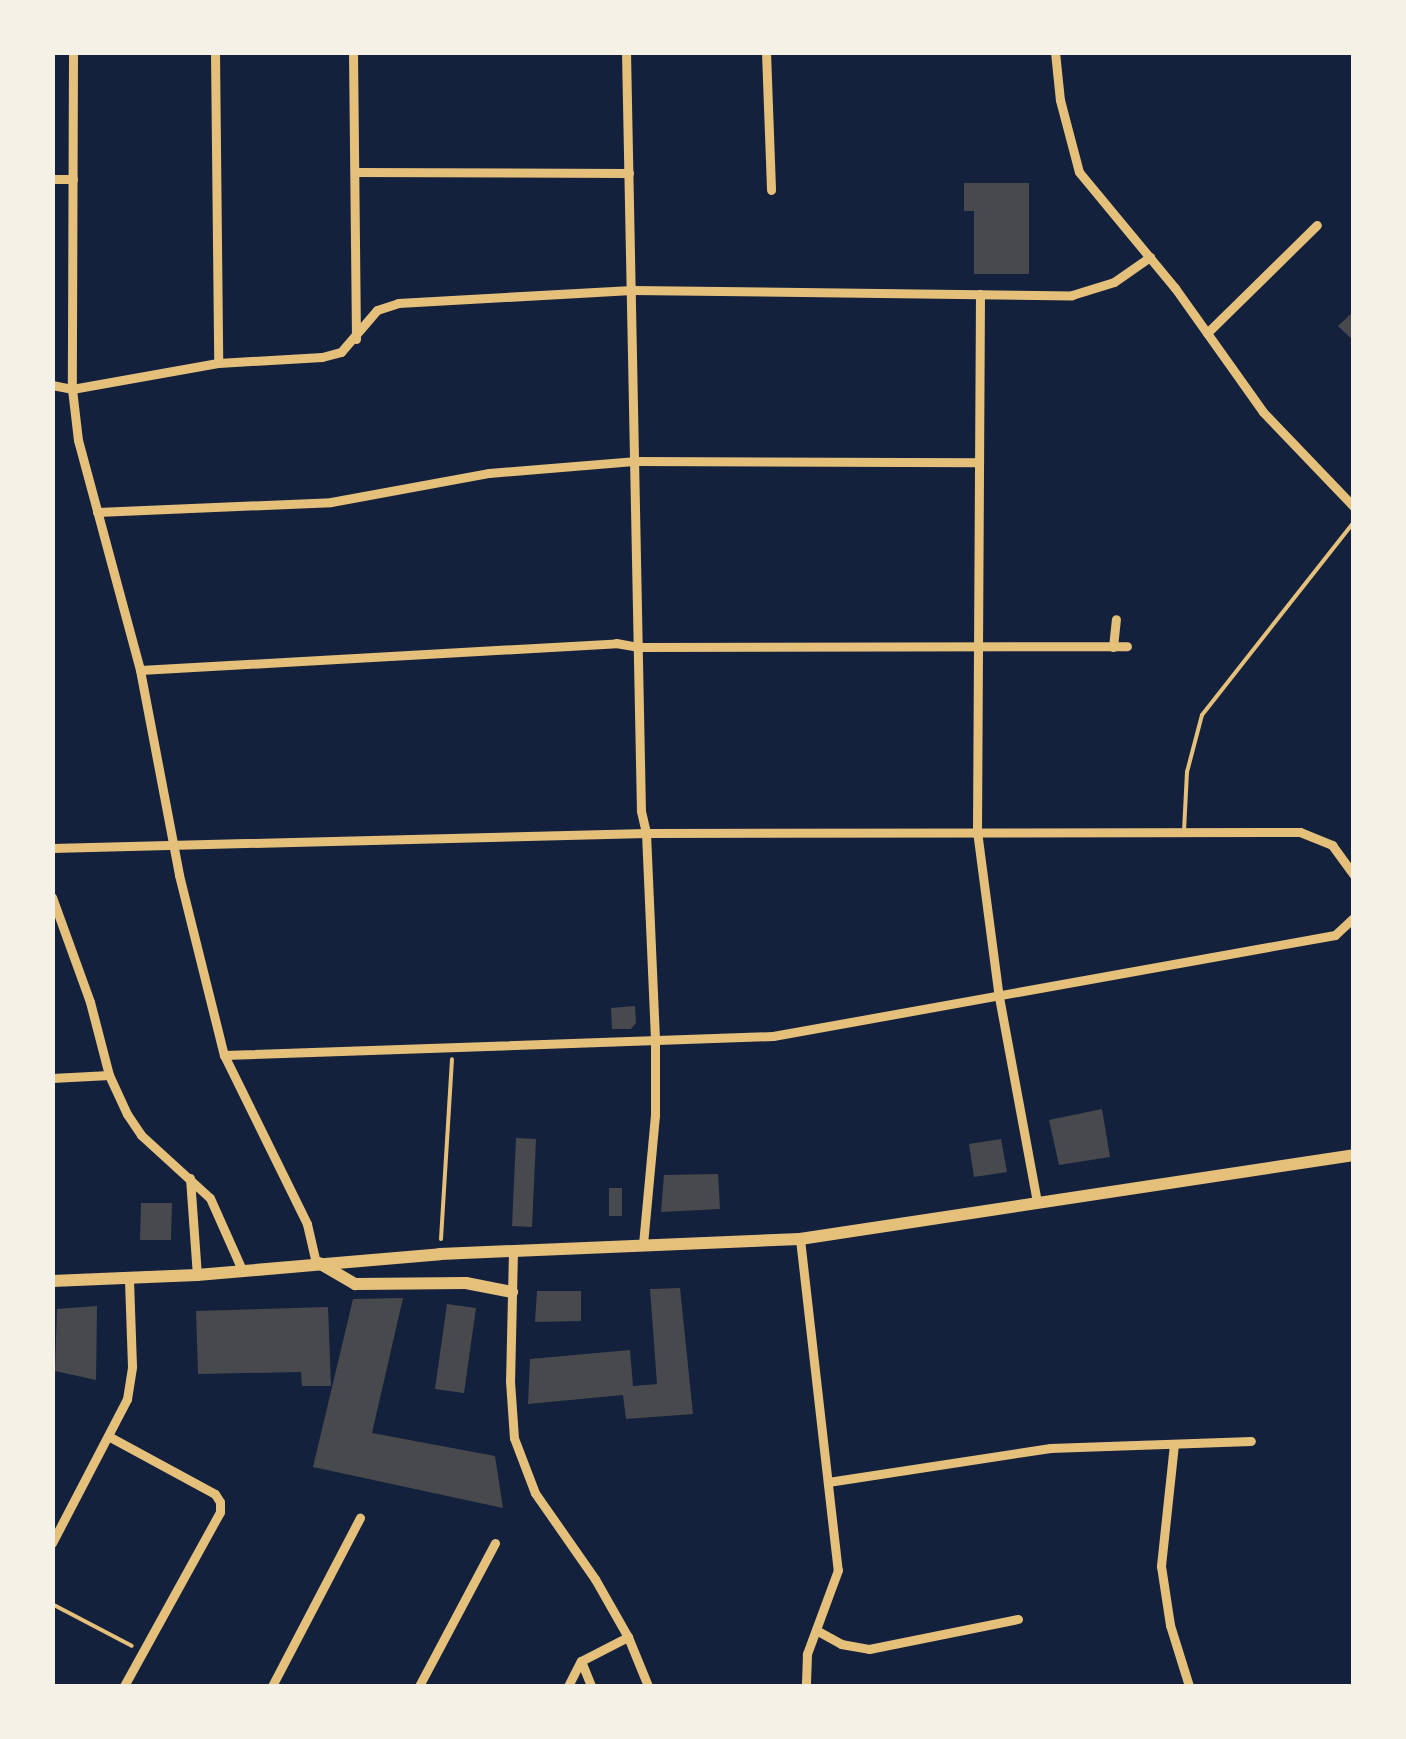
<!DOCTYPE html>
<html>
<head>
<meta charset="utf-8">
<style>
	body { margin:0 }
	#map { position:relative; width:1406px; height:1739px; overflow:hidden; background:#14213d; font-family:"PT Serif",serif }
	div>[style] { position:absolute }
	.building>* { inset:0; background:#48494c }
	.path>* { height:4px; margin:-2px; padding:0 2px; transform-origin:2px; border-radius:2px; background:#e5c07b }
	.service>* { height:4px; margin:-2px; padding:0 2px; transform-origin:2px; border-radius:2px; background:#e5c07b }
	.minor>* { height:9px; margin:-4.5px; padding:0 4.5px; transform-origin:4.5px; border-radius:4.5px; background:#e5c07b }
	.secondary>* { height:12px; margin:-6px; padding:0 6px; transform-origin:6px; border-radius:6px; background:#e5c07b }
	span { translate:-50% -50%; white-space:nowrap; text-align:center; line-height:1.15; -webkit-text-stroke:10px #f6f1e7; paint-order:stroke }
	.frame { position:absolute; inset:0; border:55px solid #f6f1e7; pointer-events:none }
</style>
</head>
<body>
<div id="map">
	<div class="building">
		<i style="clip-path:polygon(964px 183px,1029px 183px,1029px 274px,974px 274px,974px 211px,964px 211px)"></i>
		<i style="clip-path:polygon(1354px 311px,1354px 341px,1338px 326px)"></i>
		<i style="clip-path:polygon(635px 1006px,636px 1023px,631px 1029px,612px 1029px,611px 1008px)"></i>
		<i style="clip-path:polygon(1102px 1109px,1110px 1157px,1059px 1165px,1049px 1120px)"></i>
		<i style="clip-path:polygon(516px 1138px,536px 1139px,532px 1227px,512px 1226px)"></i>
		<i style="clip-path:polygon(1001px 1139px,1007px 1172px,974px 1177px,969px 1144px)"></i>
		<i style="clip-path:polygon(718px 1174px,720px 1209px,661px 1212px,664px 1175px)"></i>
		<i style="clip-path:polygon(609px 1188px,622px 1188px,622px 1216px,609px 1216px)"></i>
		<i style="clip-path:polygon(141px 1203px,172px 1203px,171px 1240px,140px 1240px)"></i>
		<i style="clip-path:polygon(680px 1288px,693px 1414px,626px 1419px,623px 1395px,528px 1404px,530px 1359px,630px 1350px,633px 1386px,657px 1384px,650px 1289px)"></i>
		<i style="clip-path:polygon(537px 1291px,581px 1291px,581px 1321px,535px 1322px)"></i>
		<i style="clip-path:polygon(403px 1298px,372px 1433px,495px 1456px,503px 1508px,313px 1467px,353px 1299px)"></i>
		<i style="clip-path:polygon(447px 1304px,476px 1308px,464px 1393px,435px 1389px)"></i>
		<i style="clip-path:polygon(97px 1306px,96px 1380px,55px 1371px,57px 1309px)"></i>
		<i style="clip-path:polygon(328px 1307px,331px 1386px,302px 1386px,301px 1372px,198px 1374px,196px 1311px)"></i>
	</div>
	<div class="path">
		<i style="left:441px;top:1239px;width:180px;rotate:-86.5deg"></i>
		<i style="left:52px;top:1604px;width:90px;rotate:27.7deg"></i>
	</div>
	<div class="service">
		<i style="left:1184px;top:831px;width:59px;rotate:-87.1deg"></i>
		<i style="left:1187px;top:772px;width:59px;rotate:-75.3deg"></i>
		<i style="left:1202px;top:715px;width:246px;rotate:-51.8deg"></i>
	</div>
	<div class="minor">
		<i style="left:73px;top:52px;width:337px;rotate:90.2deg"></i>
		<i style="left:72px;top:389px;width:51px;rotate:83.3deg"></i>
		<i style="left:78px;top:440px;width:238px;rotate:74.9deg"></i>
		<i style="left:140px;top:670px;width:209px;rotate:79.2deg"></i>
		<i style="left:179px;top:875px;width:186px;rotate:76deg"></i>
		<i style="left:224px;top:1055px;width:188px;rotate:63.8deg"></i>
		<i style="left:307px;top:1224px;width:39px;rotate:77deg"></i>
		<i style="left:215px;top:52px;width:311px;rotate:89.4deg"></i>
		<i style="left:353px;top:52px;width:287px;rotate:89.4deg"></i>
		<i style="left:626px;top:52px;width:759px;rotate:88.87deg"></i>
		<i style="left:641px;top:811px;width:23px;rotate:77deg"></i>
		<i style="left:646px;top:833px;width:207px;rotate:87.5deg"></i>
		<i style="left:655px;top:1040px;width:75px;rotate:90deg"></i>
		<i style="left:655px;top:1115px;width:130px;rotate:95.3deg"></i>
		<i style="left:766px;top:52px;width:138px;rotate:87.9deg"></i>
		<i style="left:1055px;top:52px;width:48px;rotate:84.1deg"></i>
		<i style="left:1060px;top:100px;width:74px;rotate:75.2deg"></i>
		<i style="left:1079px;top:172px;width:151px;rotate:50.4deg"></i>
		<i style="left:1175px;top:288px;width:152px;rotate:54.6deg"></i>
		<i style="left:1263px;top:412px;width:132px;rotate:46.2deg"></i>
		<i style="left:355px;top:172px;width:274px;rotate:0.2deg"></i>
		<i style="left:52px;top:179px;width:21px"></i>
		<i style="left:980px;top:294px;width:537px;rotate:90.32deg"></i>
		<i style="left:977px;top:831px;width:167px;rotate:82.5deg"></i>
		<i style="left:999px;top:997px;width:209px;rotate:79.5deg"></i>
		<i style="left:1207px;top:333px;width:154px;rotate:-44.5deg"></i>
		<i style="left:52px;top:385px;width:20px;rotate:11deg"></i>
		<i style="left:72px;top:389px;width:148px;rotate:-10.1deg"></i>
		<i style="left:218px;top:363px;width:104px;rotate:-3.3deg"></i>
		<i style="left:322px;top:357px;width:20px;rotate:-15deg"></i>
		<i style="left:341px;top:352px;width:55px;rotate:-49.4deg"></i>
		<i style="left:377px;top:310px;width:22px;rotate:-18deg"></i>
		<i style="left:398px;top:303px;width:234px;rotate:-3.2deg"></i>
		<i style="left:632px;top:290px;width:440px;rotate:0.7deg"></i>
		<i style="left:1072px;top:295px;width:44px;rotate:-17.2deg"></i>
		<i style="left:1114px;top:282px;width:44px;rotate:-34.8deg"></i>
		<i style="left:97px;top:512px;width:234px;rotate:-2.4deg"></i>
		<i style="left:331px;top:502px;width:161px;rotate:-10.4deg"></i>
		<i style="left:489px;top:473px;width:145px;rotate:-4.7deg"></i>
		<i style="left:634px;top:461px;width:344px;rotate:0.2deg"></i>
		<i style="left:1113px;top:647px;width:28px;rotate:-84deg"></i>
		<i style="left:140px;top:670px;width:477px;rotate:-3.2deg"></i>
		<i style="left:616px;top:643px;width:22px;rotate:10deg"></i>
		<i style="left:638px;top:647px;width:489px;rotate:-0.1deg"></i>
		<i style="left:52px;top:848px;width:594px;rotate:-1.45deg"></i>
		<i style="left:646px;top:833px;width:654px;rotate:-0.09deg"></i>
		<i style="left:1300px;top:832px;width:35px;rotate:22deg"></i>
		<i style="left:1332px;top:845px;width:37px;rotate:54deg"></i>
		<i style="left:52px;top:897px;width:112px;rotate:70.1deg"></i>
		<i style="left:90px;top:1002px;width:75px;rotate:75.4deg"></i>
		<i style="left:109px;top:1075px;width:43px;rotate:65.2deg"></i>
		<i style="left:127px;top:1114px;width:25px;rotate:56deg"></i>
		<i style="left:141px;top:1135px;width:93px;rotate:42.4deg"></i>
		<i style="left:210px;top:1198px;width:79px;rotate:66deg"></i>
		<i style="left:224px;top:1055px;width:549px;rotate:-1.98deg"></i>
		<i style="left:773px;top:1036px;width:571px;rotate:-10.19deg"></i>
		<i style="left:1335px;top:935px;width:26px;rotate:-43deg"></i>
		<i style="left:52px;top:1078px;width:57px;rotate:-3deg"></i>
		<i style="left:190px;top:1178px;width:97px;rotate:85.9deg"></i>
		<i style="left:800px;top:1239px;width:333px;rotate:83.5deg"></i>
		<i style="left:838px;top:1570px;width:90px;rotate:110.3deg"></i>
		<i style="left:807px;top:1654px;width:32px;rotate:92deg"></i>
		<i style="left:513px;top:1251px;width:130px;rotate:91.3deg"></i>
		<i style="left:510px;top:1381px;width:57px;rotate:86deg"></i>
		<i style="left:514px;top:1438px;width:59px;rotate:69.1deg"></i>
		<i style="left:535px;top:1493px;width:105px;rotate:55.1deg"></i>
		<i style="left:595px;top:1579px;width:67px;rotate:60.4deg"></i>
		<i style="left:628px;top:1637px;width:53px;rotate:67.8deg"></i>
		<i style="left:110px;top:1437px;width:119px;rotate:28.5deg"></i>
		<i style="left:215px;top:1494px;width:9px;rotate:58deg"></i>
		<i style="left:220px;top:1502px;width:10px;rotate:90deg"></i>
		<i style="left:220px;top:1512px;width:199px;rotate:118.9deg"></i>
		<i style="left:1174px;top:1444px;width:123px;rotate:96.1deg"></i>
		<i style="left:1161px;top:1566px;width:60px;rotate:81.3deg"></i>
		<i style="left:1170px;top:1625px;width:64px;rotate:72.7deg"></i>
		<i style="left:828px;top:1482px;width:225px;rotate:-8.7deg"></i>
		<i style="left:1050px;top:1448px;width:201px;rotate:-2deg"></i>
		<i style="left:52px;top:1543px;width:162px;rotate:-62.5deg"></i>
		<i style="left:127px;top:1399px;width:33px;rotate:-81deg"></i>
		<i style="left:132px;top:1366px;width:88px;rotate:-92deg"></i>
		<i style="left:816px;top:1630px;width:29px;rotate:29deg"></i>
		<i style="left:841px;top:1644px;width:28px;rotate:10deg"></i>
		<i style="left:869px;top:1649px;width:152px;rotate:-11.4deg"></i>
		<i style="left:581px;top:1661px;width:27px;rotate:68deg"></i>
		<i style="left:272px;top:1686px;width:190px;rotate:-62.4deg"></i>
		<i style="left:419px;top:1686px;width:162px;rotate:-62deg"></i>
		<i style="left:568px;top:1686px;width:28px;rotate:-63deg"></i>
		<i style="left:581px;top:1661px;width:53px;rotate:-27.1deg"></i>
	</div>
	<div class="secondary">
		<i style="left:319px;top:1263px;width:42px;rotate:30.3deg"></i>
		<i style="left:355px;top:1284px;width:111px;rotate:-0.5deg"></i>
		<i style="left:466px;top:1283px;width:47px;rotate:11.1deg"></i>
		<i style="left:52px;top:1281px;width:145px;rotate:-2.4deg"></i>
		<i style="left:197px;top:1275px;width:244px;rotate:-4.9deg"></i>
		<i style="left:440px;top:1254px;width:360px;rotate:-2.4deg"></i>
		<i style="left:800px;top:1239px;width:560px;rotate:-8.62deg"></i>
	</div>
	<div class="frame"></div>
</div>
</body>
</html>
